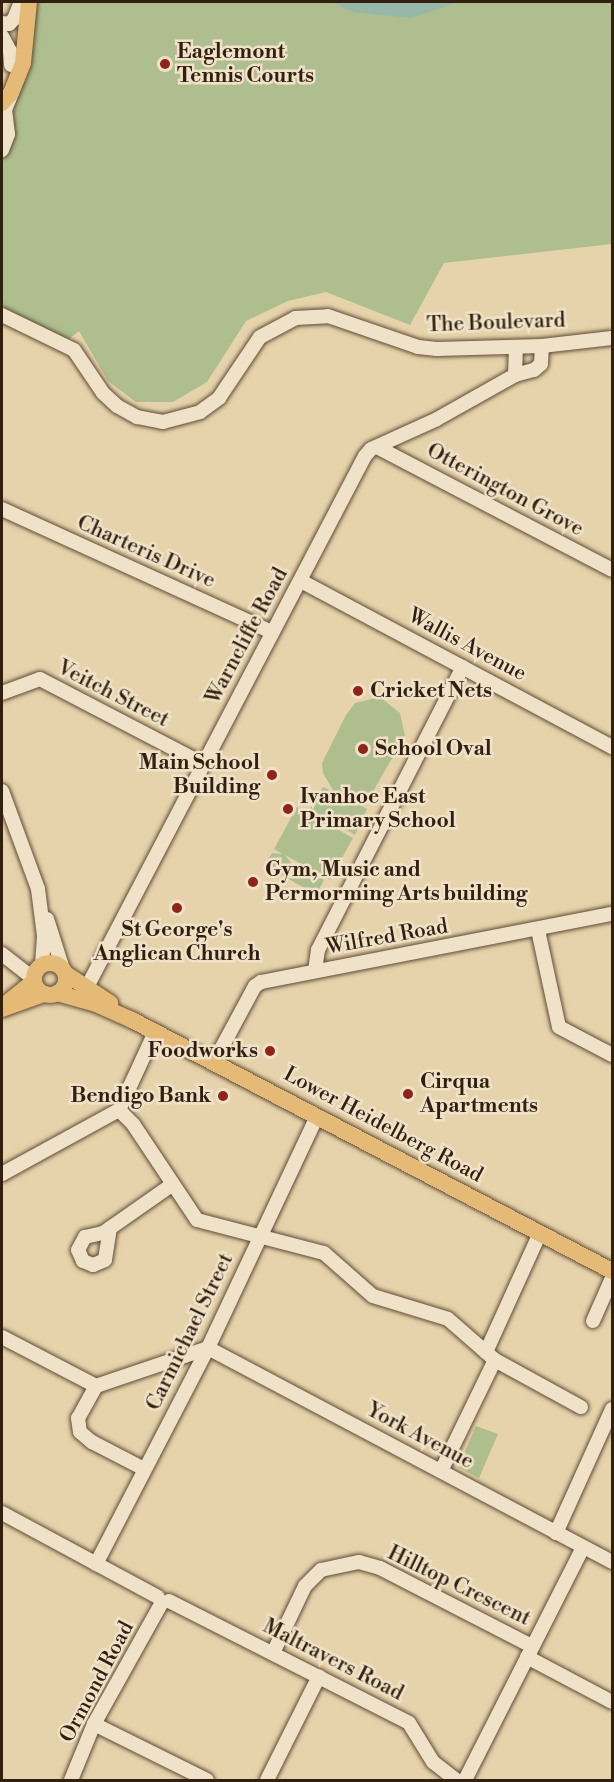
<!DOCTYPE html>
<html>
<head>
<meta charset="utf-8">
<style>
	body { margin:0 }
	#map { position:relative; width:614px; height:1782px; overflow:hidden; background:#e7d3ab; font-family:"Libre Bodoni",serif }
	div>[style] { position:absolute }
	.green>* { inset:0; background:#afbe8e }
	.water>* { inset:0; background:#97b8a9 }
	.roads { filter:drop-shadow(0 0 2px #5f4c36) drop-shadow(0 0 2px #5f4c36) }
	.minor>* { height:14px; margin:-7px; padding:0 7px; transform-origin:7px; border-radius:7px; background:#efe2c8 }
	.major>* { height:16px; margin:-8px; padding:0 8px; transform-origin:8px; border-radius:8px; background:#e4ba76 }
	.major>.ring { margin:-8px; padding:0; box-sizing:content-box; background:none; border:16px solid #e4ba76; border-radius:50% }
	.dots>* { width:16px; height:16px; translate:-50% -50%; box-sizing:border-box; border:3px solid #efe2c8; border-radius:50% }
	span { translate:-50% -50%; white-space:nowrap; text-align:center; line-height:1.15; -webkit-text-stroke:5px #efe2c8; paint-order:stroke }
	.poi-label { font-size:21px; color:#321f0f; font-weight:700 }
	.left { translate:0 -50%; text-align:left }
	.right { translate:-100% -50%; text-align:right }
	.street-label { font-size:21px; color:#321f0f }
	.frame { position:absolute; inset:0; border:3px solid #321f0f; pointer-events:none }
</style>
</head>
<body>
<div id="map">
	<div class="green">
		<i style="clip-path:polygon(30px 2px,612px 2px,612px 244px,444px 263px,410px 325px,326px 292px,288px 301px,246px 321px,207px 382px,173px 402px,136px 402px,108px 381px,79px 331px,69px 339px,17px 320px,2px 305px,2px 163px,12px 133px,8px 96px)"></i>
		<i style="clip-path:polygon(380px 697px,400px 713px,405px 736px,371px 795px,347px 798px,367px 809px,355px 835px,310px 809px,323px 787px,334px 792px,323px 773px,322px 763px,346px 715px,355px 703px)"></i>
		<i style="clip-path:polygon(297px 807px,353px 838px,330px 880px,285px 855px,293px 865px,309px 869px,324px 880px,316px 895px,277px 872px,267px 861px,272px 853px,282px 854px,274px 849px)"></i>
		<i style="clip-path:polygon(476px 1426px,498px 1434px,479px 1478px,458px 1467px)"></i>
	</div>
	<div class="water">
		<i style="clip-path:polygon(332px 2px,459px 2px,411px 18px,353px 12px)"></i>
	</div>
	<div class="roads">
		<div class="minor">
			<i style="left:2px;top:23px;width:7px;rotate:8deg"></i>
			<i style="left:9px;top:24px;width:7px;rotate:-45deg"></i>
			<i style="left:14px;top:19px;width:16px;rotate:-68deg"></i>
			<i style="left:2px;top:36px;width:17px;rotate:62deg"></i>
			<i style="left:10px;top:51px;width:14px;rotate:86deg"></i>
			<i style="left:2px;top:150px;width:17px;rotate:-69deg"></i>
			<i style="left:8px;top:134px;width:24px;rotate:-97deg"></i>
			<i style="left:5px;top:110px;width:16px;rotate:-68deg"></i>
			<i style="left:2px;top:315px;width:80px;rotate:25.9deg"></i>
			<i style="left:74px;top:350px;width:52px;rotate:56deg"></i>
			<i style="left:103px;top:393px;width:19px;rotate:43deg"></i>
			<i style="left:117px;top:406px;width:23px;rotate:29deg"></i>
			<i style="left:137px;top:417px;width:26px;rotate:11deg"></i>
			<i style="left:163px;top:422px;width:38px;rotate:-15deg"></i>
			<i style="left:200px;top:412px;width:24px;rotate:-36deg"></i>
			<i style="left:219px;top:398px;width:73px;rotate:-56.1deg"></i>
			<i style="left:260px;top:337px;width:40px;rotate:-28deg"></i>
			<i style="left:295px;top:318px;width:33px;rotate:-3deg"></i>
			<i style="left:328px;top:316px;width:95px;rotate:19deg"></i>
			<i style="left:418px;top:347px;width:19px;rotate:6deg"></i>
			<i style="left:437px;top:349px;width:105px;rotate:-1.6deg"></i>
			<i style="left:542px;top:346px;width:70px;rotate:-6.5deg"></i>
			<i style="left:515px;top:375px;width:28px;rotate:-88deg"></i>
			<i style="left:377px;top:447px;width:265px;rotate:27.6deg"></i>
			<i style="left:2px;top:509px;width:297px;rotate:24.5deg"></i>
			<i style="left:301px;top:581px;width:353px;rotate:28.1deg"></i>
			<i style="left:2px;top:693px;width:40px;rotate:-20.2deg"></i>
			<i style="left:40px;top:679px;width:184px;rotate:27.5deg"></i>
			<i style="left:2px;top:791px;width:104px;rotate:69.8deg"></i>
			<i style="left:38px;top:889px;width:47px;rotate:82.7deg"></i>
			<i style="left:44px;top:936px;width:28px;rotate:94deg"></i>
			<i style="left:47px;top:919px;width:52px;rotate:72.3deg"></i>
			<i style="left:538px;top:930px;width:99px;rotate:77.8deg"></i>
			<i style="left:559px;top:1027px;width:60px;rotate:27.8deg"></i>
			<i style="left:2px;top:954px;width:39px;rotate:38deg"></i>
			<i style="left:315px;top:971px;width:21px;rotate:-82deg"></i>
			<i style="left:318px;top:950px;width:318px;rotate:-62.9deg"></i>
			<i style="left:87px;top:987px;width:599px;rotate:-62.37deg"></i>
			<i style="left:365px;top:456px;width:9px;rotate:-49deg"></i>
			<i style="left:371px;top:449px;width:72px;rotate:-24.4deg"></i>
			<i style="left:437px;top:419px;width:90px;rotate:-29.4deg"></i>
			<i style="left:515px;top:375px;width:20px;rotate:-15deg"></i>
			<i style="left:534px;top:370px;width:9px;rotate:-41deg"></i>
			<i style="left:541px;top:364px;width:18px;rotate:-87deg"></i>
			<i style="left:214px;top:1062px;width:86px;rotate:-61.7deg"></i>
			<i style="left:255px;top:986px;width:7px;rotate:-34deg"></i>
			<i style="left:261px;top:982px;width:358px;rotate:-11deg"></i>
			<i style="left:119px;top:1110px;width:20px;rotate:45deg"></i>
			<i style="left:133px;top:1124px;width:115px;rotate:56.3deg"></i>
			<i style="left:197px;top:1220px;width:131px;rotate:14.6deg"></i>
			<i style="left:324px;top:1253px;width:65px;rotate:41.3deg"></i>
			<i style="left:373px;top:1296px;width:78px;rotate:17deg"></i>
			<i style="left:448px;top:1319px;width:62px;rotate:41.1deg"></i>
			<i style="left:495px;top:1360px;width:98px;rotate:28.7deg"></i>
			<i style="left:2px;top:1174px;width:133px;rotate:-28.7deg"></i>
			<i style="left:119px;top:1110px;width:86px;rotate:-65.2deg"></i>
			<i style="left:110px;top:1228px;width:32px;rotate:99deg"></i>
			<i style="left:105px;top:1260px;width:13px;rotate:157deg"></i>
			<i style="left:93px;top:1265px;width:11px;rotate:-158deg"></i>
			<i style="left:83px;top:1261px;width:12px;rotate:-114deg"></i>
			<i style="left:78px;top:1250px;width:15px;rotate:-62deg"></i>
			<i style="left:85px;top:1237px;width:18px;rotate:-13deg"></i>
			<i style="left:103px;top:1233px;width:85px;rotate:-35deg"></i>
			<i style="left:593px;top:1321px;width:47px;rotate:-66.2deg"></i>
			<i style="left:2px;top:1337px;width:106px;rotate:27.5deg"></i>
			<i style="left:96px;top:1386px;width:118px;rotate:-18.7deg"></i>
			<i style="left:208px;top:1348px;width:457px;rotate:27.9deg"></i>
			<i style="left:486px;top:1352px;width:131px;rotate:-65.6deg"></i>
			<i style="left:96px;top:1386px;width:37px;rotate:119deg"></i>
			<i style="left:78px;top:1418px;width:14px;rotate:82deg"></i>
			<i style="left:80px;top:1432px;width:16px;rotate:40deg"></i>
			<i style="left:92px;top:1442px;width:59px;rotate:27.4deg"></i>
			<i style="left:441px;top:1471px;width:123px;rotate:-64.1deg"></i>
			<i style="left:2px;top:1513px;width:177px;rotate:28.3deg"></i>
			<i style="left:556px;top:1533px;width:136px;rotate:-65.7deg"></i>
			<i style="left:96px;top:1564px;width:243px;rotate:-62.6deg"></i>
			<i style="left:208px;top:1348px;width:256px;rotate:-64.8deg"></i>
			<i style="left:169px;top:1601px;width:269px;rotate:26.9deg"></i>
			<i style="left:409px;top:1723px;width:46px;rotate:58.4deg"></i>
			<i style="left:433px;top:1762px;width:29px;rotate:38deg"></i>
			<i style="left:273px;top:1653px;width:74px;rotate:-64.5deg"></i>
			<i style="left:305px;top:1586px;width:23px;rotate:-45deg"></i>
			<i style="left:321px;top:1570px;width:39px;rotate:-12deg"></i>
			<i style="left:359px;top:1562px;width:22px;rotate:16deg"></i>
			<i style="left:380px;top:1568px;width:171px;rotate:27.2deg"></i>
			<i style="left:527px;top:1657px;width:96px;rotate:27.9deg"></i>
			<i style="left:94px;top:1724px;width:126px;rotate:26.4deg"></i>
			<i style="left:71px;top:1780px;width:61px;rotate:-67.7deg"></i>
			<i style="left:94px;top:1724px;width:137px;rotate:-60.8deg"></i>
			<i style="left:267px;top:1780px;width:116px;rotate:-63.4deg"></i>
			<i style="left:465px;top:1780px;width:261px;rotate:-63.1deg"></i>
		</div>
		<div class="major">
			<i style="left:2px;top:103px;width:13px;rotate:-48deg"></i>
			<i style="left:11px;top:93px;width:32px;rotate:-68deg"></i>
			<i style="left:23px;top:63px;width:61px;rotate:-84.4deg"></i>
			<i class="ring" style="left:34px;top:963px;width:16px;height:16px"></i>
			<i style="left:66px;top:974px;width:53px;rotate:33.4deg"></i>
			<i style="left:57px;top:993px;width:41px;rotate:15.8deg"></i>
			<i style="left:96px;top:1004px;width:39px;rotate:24deg"></i>
			<i style="left:132px;top:1020px;width:542px;rotate:27.61deg"></i>
			<i style="left:2px;top:1007px;width:41px;rotate:-39.1deg"></i>
			<i style="left:2px;top:1009px;width:45px;rotate:-19.7deg"></i>
		</div>
	</div>
	<div class="dots">
		<i style="left:165px;top:64px;background:#8f2418"></i>
		<i style="left:358px;top:691px;background:#8f2418"></i>
		<i style="left:363px;top:749px;background:#8f2418"></i>
		<i style="left:272px;top:775px;background:#8f2418"></i>
		<i style="left:288px;top:809px;background:#8f2418"></i>
		<i style="left:253px;top:882px;background:#8f2418"></i>
		<i style="left:177px;top:908px;background:#8f2418"></i>
		<i style="left:270px;top:1051px;background:#8f2418"></i>
		<i style="left:408px;top:1094px;background:#8f2418"></i>
		<i style="left:223px;top:1096px;background:#8f2418"></i>
	</div>
	<div class="poi-label">
		<span class="left" style="left:177px;top:64px">Eaglemont<br>Tennis Courts</span>
		<span class="left" style="left:370px;top:691px">Cricket Nets</span>
		<span class="left" style="left:375px;top:749px">School Oval</span>
		<span class="right" style="left:260px;top:775px">Main School<br>Building</span>
		<span class="left" style="left:300px;top:809px">Ivanhoe East<br>Primary School</span>
		<span class="left" style="left:265px;top:882px">Gym, Music and<br>Permorming Arts building</span>
		<span style="left:177px;top:942px">St George's<br>Anglican Church</span>
		<span class="right" style="left:258px;top:1051px">Foodworks</span>
		<span class="left" style="left:420px;top:1094px">Cirqua<br>Apartments</span>
		<span class="right" style="left:211px;top:1096px">Bendigo Bank</span>
	</div>
	<div class="street-label">
		<span style="left:496px;top:323px;rotate:-2deg">The Boulevard</span>
		<span style="left:505px;top:490px;rotate:28deg">Otterington Grove</span>
		<span style="left:146px;top:552px;rotate:24deg">Charteris Drive</span>
		<span style="left:247px;top:636px;rotate:-62deg">Warncliffe Road</span>
		<span style="left:467px;top:645px;rotate:28deg">Wallis Avenue</span>
		<span style="left:113px;top:694px;rotate:27deg">Veitch Street</span>
		<span style="left:387px;top:937px;rotate:-10deg">Wilfred Road</span>
		<span style="left:383px;top:1125px;rotate:28deg">Lower Heidelberg Road</span>
		<span style="left:190px;top:1332px;rotate:-64deg">Carmichael Street</span>
		<span style="left:420px;top:1436px;rotate:28deg">York Avenue</span>
		<span style="left:459px;top:1586px;rotate:26deg">Hilltop Crescent</span>
		<span style="left:333px;top:1660px;rotate:27deg">Maltravers Road</span>
		<span style="left:97px;top:1682px;rotate:-62deg">Ormond Road</span>
	</div>
	<div class="frame"></div>
</div>
</body>
</html>
